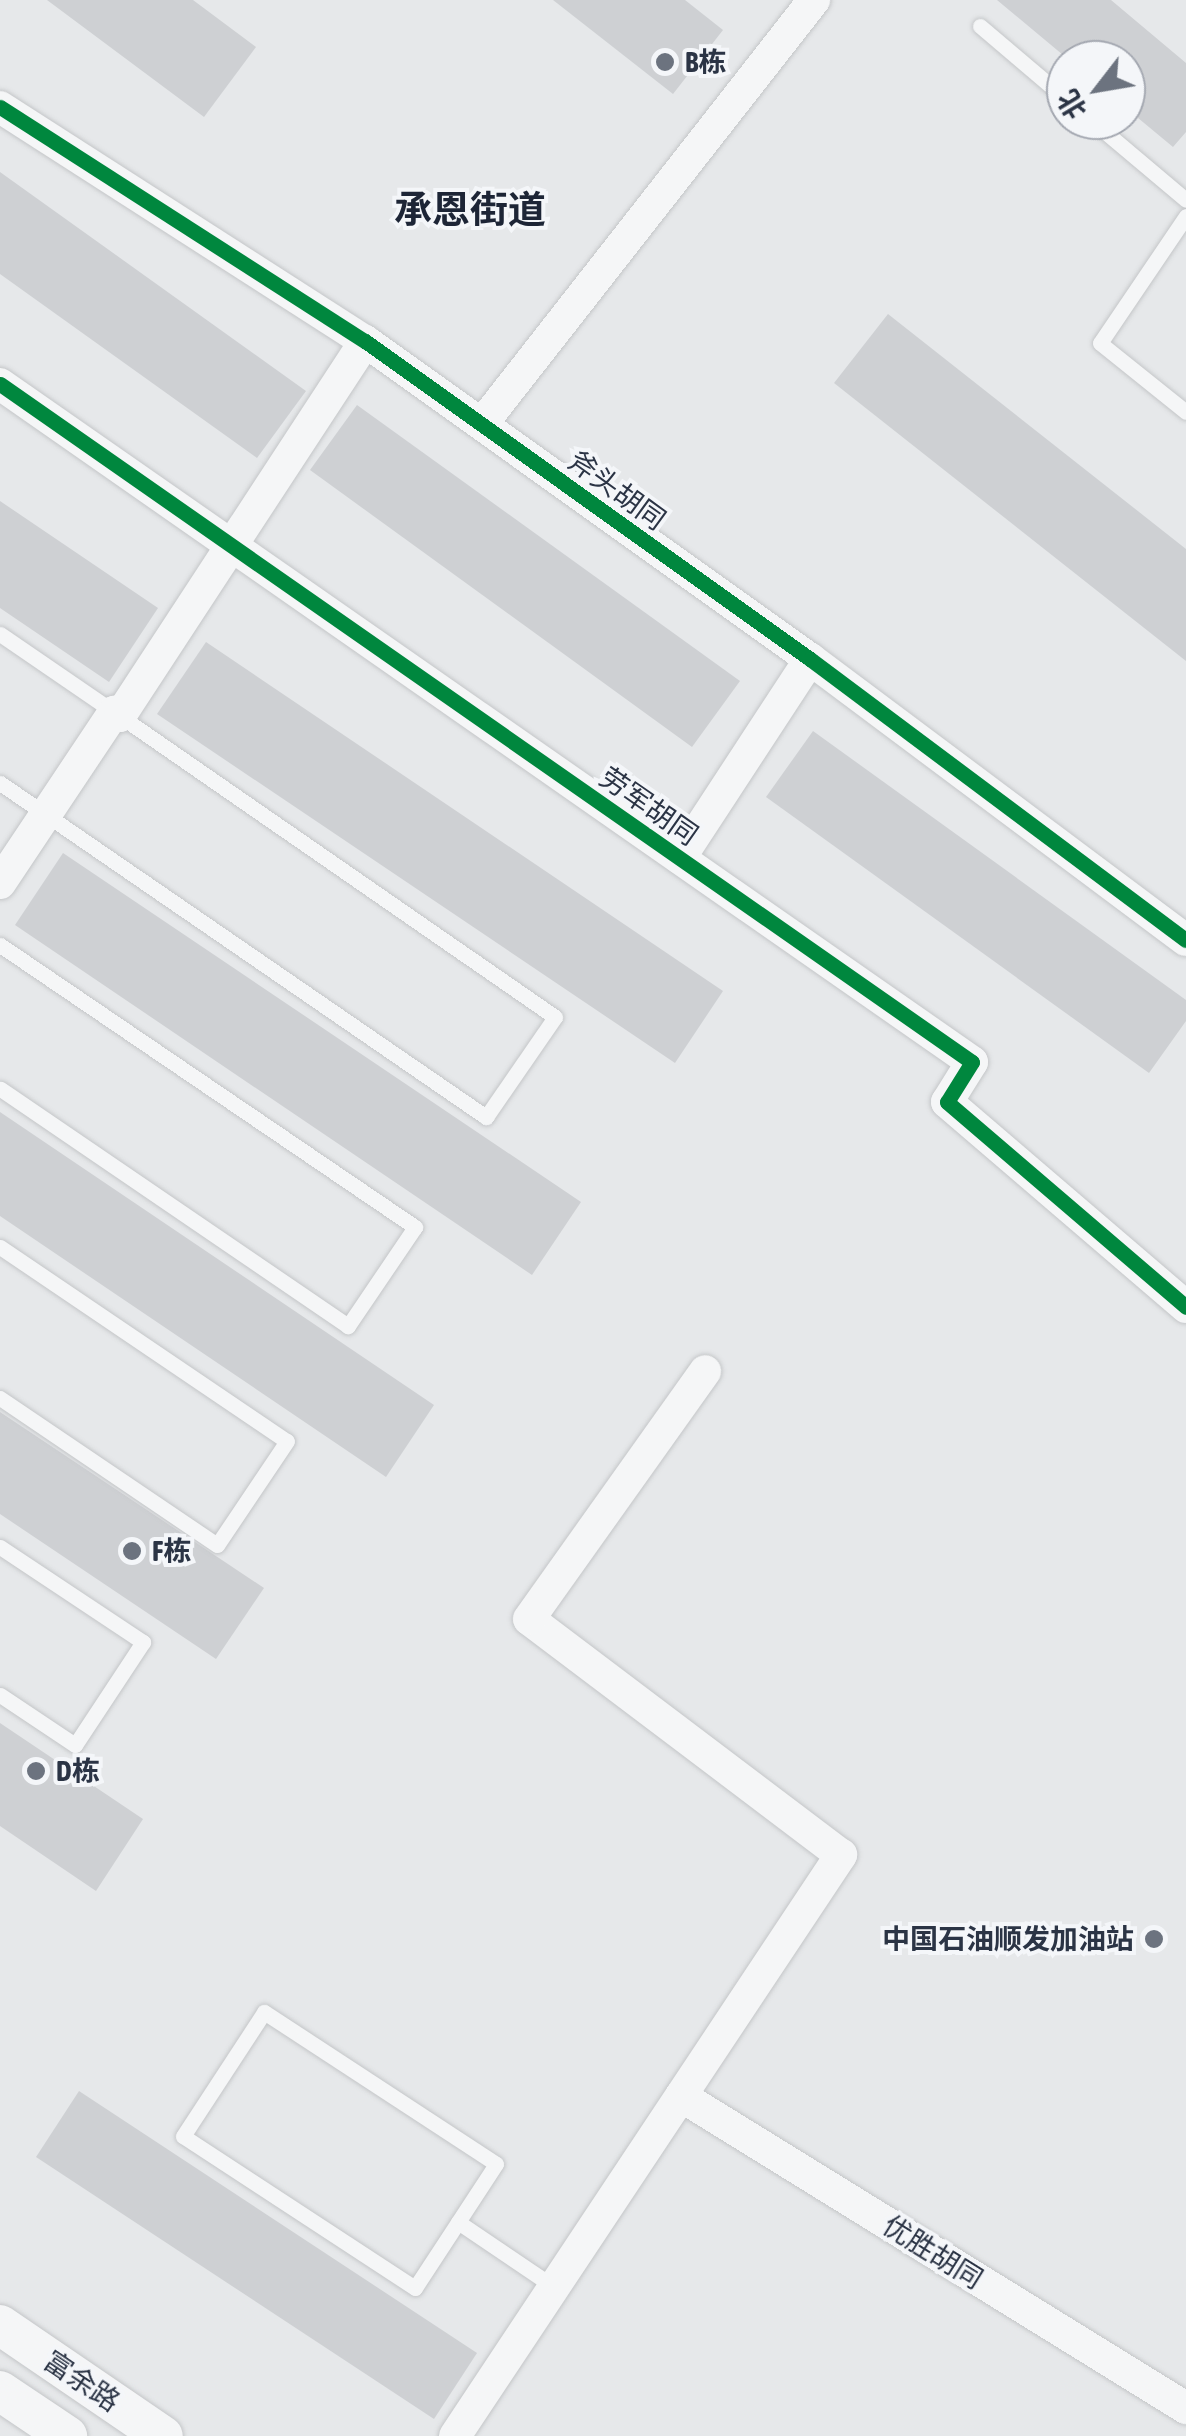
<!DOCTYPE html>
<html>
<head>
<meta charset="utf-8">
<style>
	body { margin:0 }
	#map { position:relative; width:1186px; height:2436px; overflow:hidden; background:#e6e8ea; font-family:"Asap Condensed","Noto Sans SC",sans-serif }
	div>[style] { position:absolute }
	.building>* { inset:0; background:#ced0d3 }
	.roads { filter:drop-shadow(0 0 2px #c4c6c8) drop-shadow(0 0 2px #c4c6c8) }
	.service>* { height:15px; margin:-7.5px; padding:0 7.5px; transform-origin:7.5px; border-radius:7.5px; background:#f5f6f7 }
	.minor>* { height:32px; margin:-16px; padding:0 16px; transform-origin:16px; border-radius:16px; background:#f5f6f7 }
	.tertiary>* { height:40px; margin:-20px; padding:0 20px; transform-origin:20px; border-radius:20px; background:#f5f6f7 }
	.cycleway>* { height:15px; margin:-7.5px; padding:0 7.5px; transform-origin:7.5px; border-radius:7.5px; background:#00873e }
	.dots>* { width:28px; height:28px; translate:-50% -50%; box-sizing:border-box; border:5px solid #f4f6f9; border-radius:50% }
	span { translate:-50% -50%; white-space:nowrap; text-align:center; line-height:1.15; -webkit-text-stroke:8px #f4f6f9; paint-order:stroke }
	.poi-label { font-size:28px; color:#2b3445; font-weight:700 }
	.left { translate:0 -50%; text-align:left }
	.right { translate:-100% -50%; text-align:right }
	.street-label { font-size:28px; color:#2b3445 }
	.district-label { font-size:38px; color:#1d2536; font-weight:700 }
	.north { position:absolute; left:1046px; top:40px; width:100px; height:100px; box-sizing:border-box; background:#f4f6f9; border:2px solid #a4a8b1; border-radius:50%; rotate:239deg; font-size:28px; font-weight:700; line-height:40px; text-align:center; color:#2b3445 }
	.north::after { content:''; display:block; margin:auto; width:35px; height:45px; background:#6c737f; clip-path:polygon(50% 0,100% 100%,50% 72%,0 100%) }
</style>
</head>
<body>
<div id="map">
	<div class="building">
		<i style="clip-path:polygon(47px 0,193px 0,256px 47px,204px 117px)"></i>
		<i style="clip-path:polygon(553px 0,685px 0,723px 30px,673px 94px)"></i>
		<i style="clip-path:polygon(997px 0,1111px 0,1186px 63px,1186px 132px,1173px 147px,1126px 108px,1126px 60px,1069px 60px)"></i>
		<i style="clip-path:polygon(0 172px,306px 391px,257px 458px,0 274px)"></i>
		<i style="clip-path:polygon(888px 314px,1186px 549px,1186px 661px,834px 383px)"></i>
		<i style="clip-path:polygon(357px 405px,740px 681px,692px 747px,310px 470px)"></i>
		<i style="clip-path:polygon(0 501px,158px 608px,109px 682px,0 608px)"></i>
		<i style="clip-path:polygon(206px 642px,723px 991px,675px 1063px,157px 714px)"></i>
		<i style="clip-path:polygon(813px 731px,1186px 1000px,1186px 1021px,1149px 1073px,766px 797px)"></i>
		<i style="clip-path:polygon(63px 853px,581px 1202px,532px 1275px,15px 925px)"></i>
		<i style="clip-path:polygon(0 1112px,434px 1405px,386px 1477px,0 1216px)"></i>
		<i style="clip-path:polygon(0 1412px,264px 1588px,216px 1659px,0 1514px)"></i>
		<i style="clip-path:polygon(0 1723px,143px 1819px,96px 1891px,0 1826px)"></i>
		<i style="clip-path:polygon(79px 2091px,477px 2353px,434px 2419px,36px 2157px)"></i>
	</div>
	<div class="roads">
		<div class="service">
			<i style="left:980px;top:26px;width:113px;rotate:40.3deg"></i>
			<i style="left:1091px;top:120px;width:124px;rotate:40.1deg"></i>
			<i style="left:1186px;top:216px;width:153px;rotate:124.1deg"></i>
			<i style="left:1100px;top:343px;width:110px;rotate:38.7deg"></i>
			<i style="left:0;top:634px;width:138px;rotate:34.4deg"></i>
			<i style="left:0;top:783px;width:590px;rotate:34.5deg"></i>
			<i style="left:486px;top:1117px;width:121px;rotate:-55.4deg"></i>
			<i style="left:555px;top:1017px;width:529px;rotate:-145.32deg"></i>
			<i style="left:0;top:945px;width:502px;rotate:34.2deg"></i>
			<i style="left:415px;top:1227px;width:120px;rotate:124.1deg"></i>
			<i style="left:348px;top:1326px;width:421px;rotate:-145.7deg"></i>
			<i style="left:0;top:1247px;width:346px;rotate:34.1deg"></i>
			<i style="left:287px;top:1441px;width:125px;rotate:123.9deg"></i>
			<i style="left:217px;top:1545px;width:262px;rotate:-145.9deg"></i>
			<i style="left:0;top:1547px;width:172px;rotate:33.6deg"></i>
			<i style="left:143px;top:1642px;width:123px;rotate:123.4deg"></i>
			<i style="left:75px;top:1745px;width:90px;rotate:-146.3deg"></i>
			<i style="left:264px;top:2012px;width:277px;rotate:33.2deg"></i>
			<i style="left:496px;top:2164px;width:148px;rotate:123.2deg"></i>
			<i style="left:415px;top:2288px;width:277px;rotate:-146.8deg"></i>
			<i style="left:183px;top:2136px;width:148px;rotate:-56.8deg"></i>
			<i style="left:458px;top:2222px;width:116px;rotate:34.1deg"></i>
		</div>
		<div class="minor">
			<i style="left:0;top:107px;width:434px;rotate:32.7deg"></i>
			<i style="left:365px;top:341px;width:547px;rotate:35.55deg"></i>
			<i style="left:810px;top:659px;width:469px;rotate:36.8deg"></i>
			<i style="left:0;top:384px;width:1185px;rotate:34.9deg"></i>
			<i style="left:972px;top:1062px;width:47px;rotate:122deg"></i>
			<i style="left:947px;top:1102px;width:315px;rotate:40.6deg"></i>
			<i style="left:482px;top:424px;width:539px;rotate:-51.94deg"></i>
			<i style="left:680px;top:858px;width:238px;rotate:-56.8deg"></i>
			<i style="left:0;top:883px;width:206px;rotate:-56.3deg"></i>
			<i style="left:114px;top:712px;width:7px;rotate:34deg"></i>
			<i style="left:120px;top:716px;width:448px;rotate:-56.8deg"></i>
			<i style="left:681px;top:2096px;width:594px;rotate:31.71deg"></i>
			<i style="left:455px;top:2436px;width:698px;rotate:-56.4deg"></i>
			<i style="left:841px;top:1855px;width:391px;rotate:-142.9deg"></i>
			<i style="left:529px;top:1619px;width:304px;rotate:-54.6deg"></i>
		</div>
		<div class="tertiary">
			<i style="left:0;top:2325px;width:197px;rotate:34.3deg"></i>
			<i style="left:0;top:2391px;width:81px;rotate:33.9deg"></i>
		</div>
	</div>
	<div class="cycleway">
		<i style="left:0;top:107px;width:434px;rotate:32.7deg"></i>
		<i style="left:365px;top:341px;width:547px;rotate:35.55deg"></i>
		<i style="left:810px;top:659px;width:469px;rotate:36.8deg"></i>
		<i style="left:0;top:384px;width:1185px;rotate:34.9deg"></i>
		<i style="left:972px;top:1062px;width:47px;rotate:122deg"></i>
		<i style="left:947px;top:1102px;width:315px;rotate:40.6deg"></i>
	</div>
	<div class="dots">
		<i style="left:665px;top:62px;background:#6c737f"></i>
		<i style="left:132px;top:1551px;background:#6c737f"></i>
		<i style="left:36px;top:1771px;background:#6c737f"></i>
		<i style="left:1154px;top:1939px;background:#6c737f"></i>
	</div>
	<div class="poi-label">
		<span class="left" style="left:685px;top:62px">B栋</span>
		<span class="left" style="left:152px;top:1551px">F栋</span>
		<span class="left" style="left:56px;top:1771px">D栋</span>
		<span class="right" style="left:1134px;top:1939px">中国石油顺发加油站</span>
	</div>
	<div class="street-label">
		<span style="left:617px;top:490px;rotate:36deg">斧头胡同</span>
		<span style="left:649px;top:806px;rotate:35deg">劳军胡同</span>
		<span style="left:933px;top:2252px;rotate:32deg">优胜胡同</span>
		<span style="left:82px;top:2381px;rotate:34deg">富余路</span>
	</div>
	<div class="district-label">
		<span style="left:470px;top:210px">承恩街道</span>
	</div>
	<div class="north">北</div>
</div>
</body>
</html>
